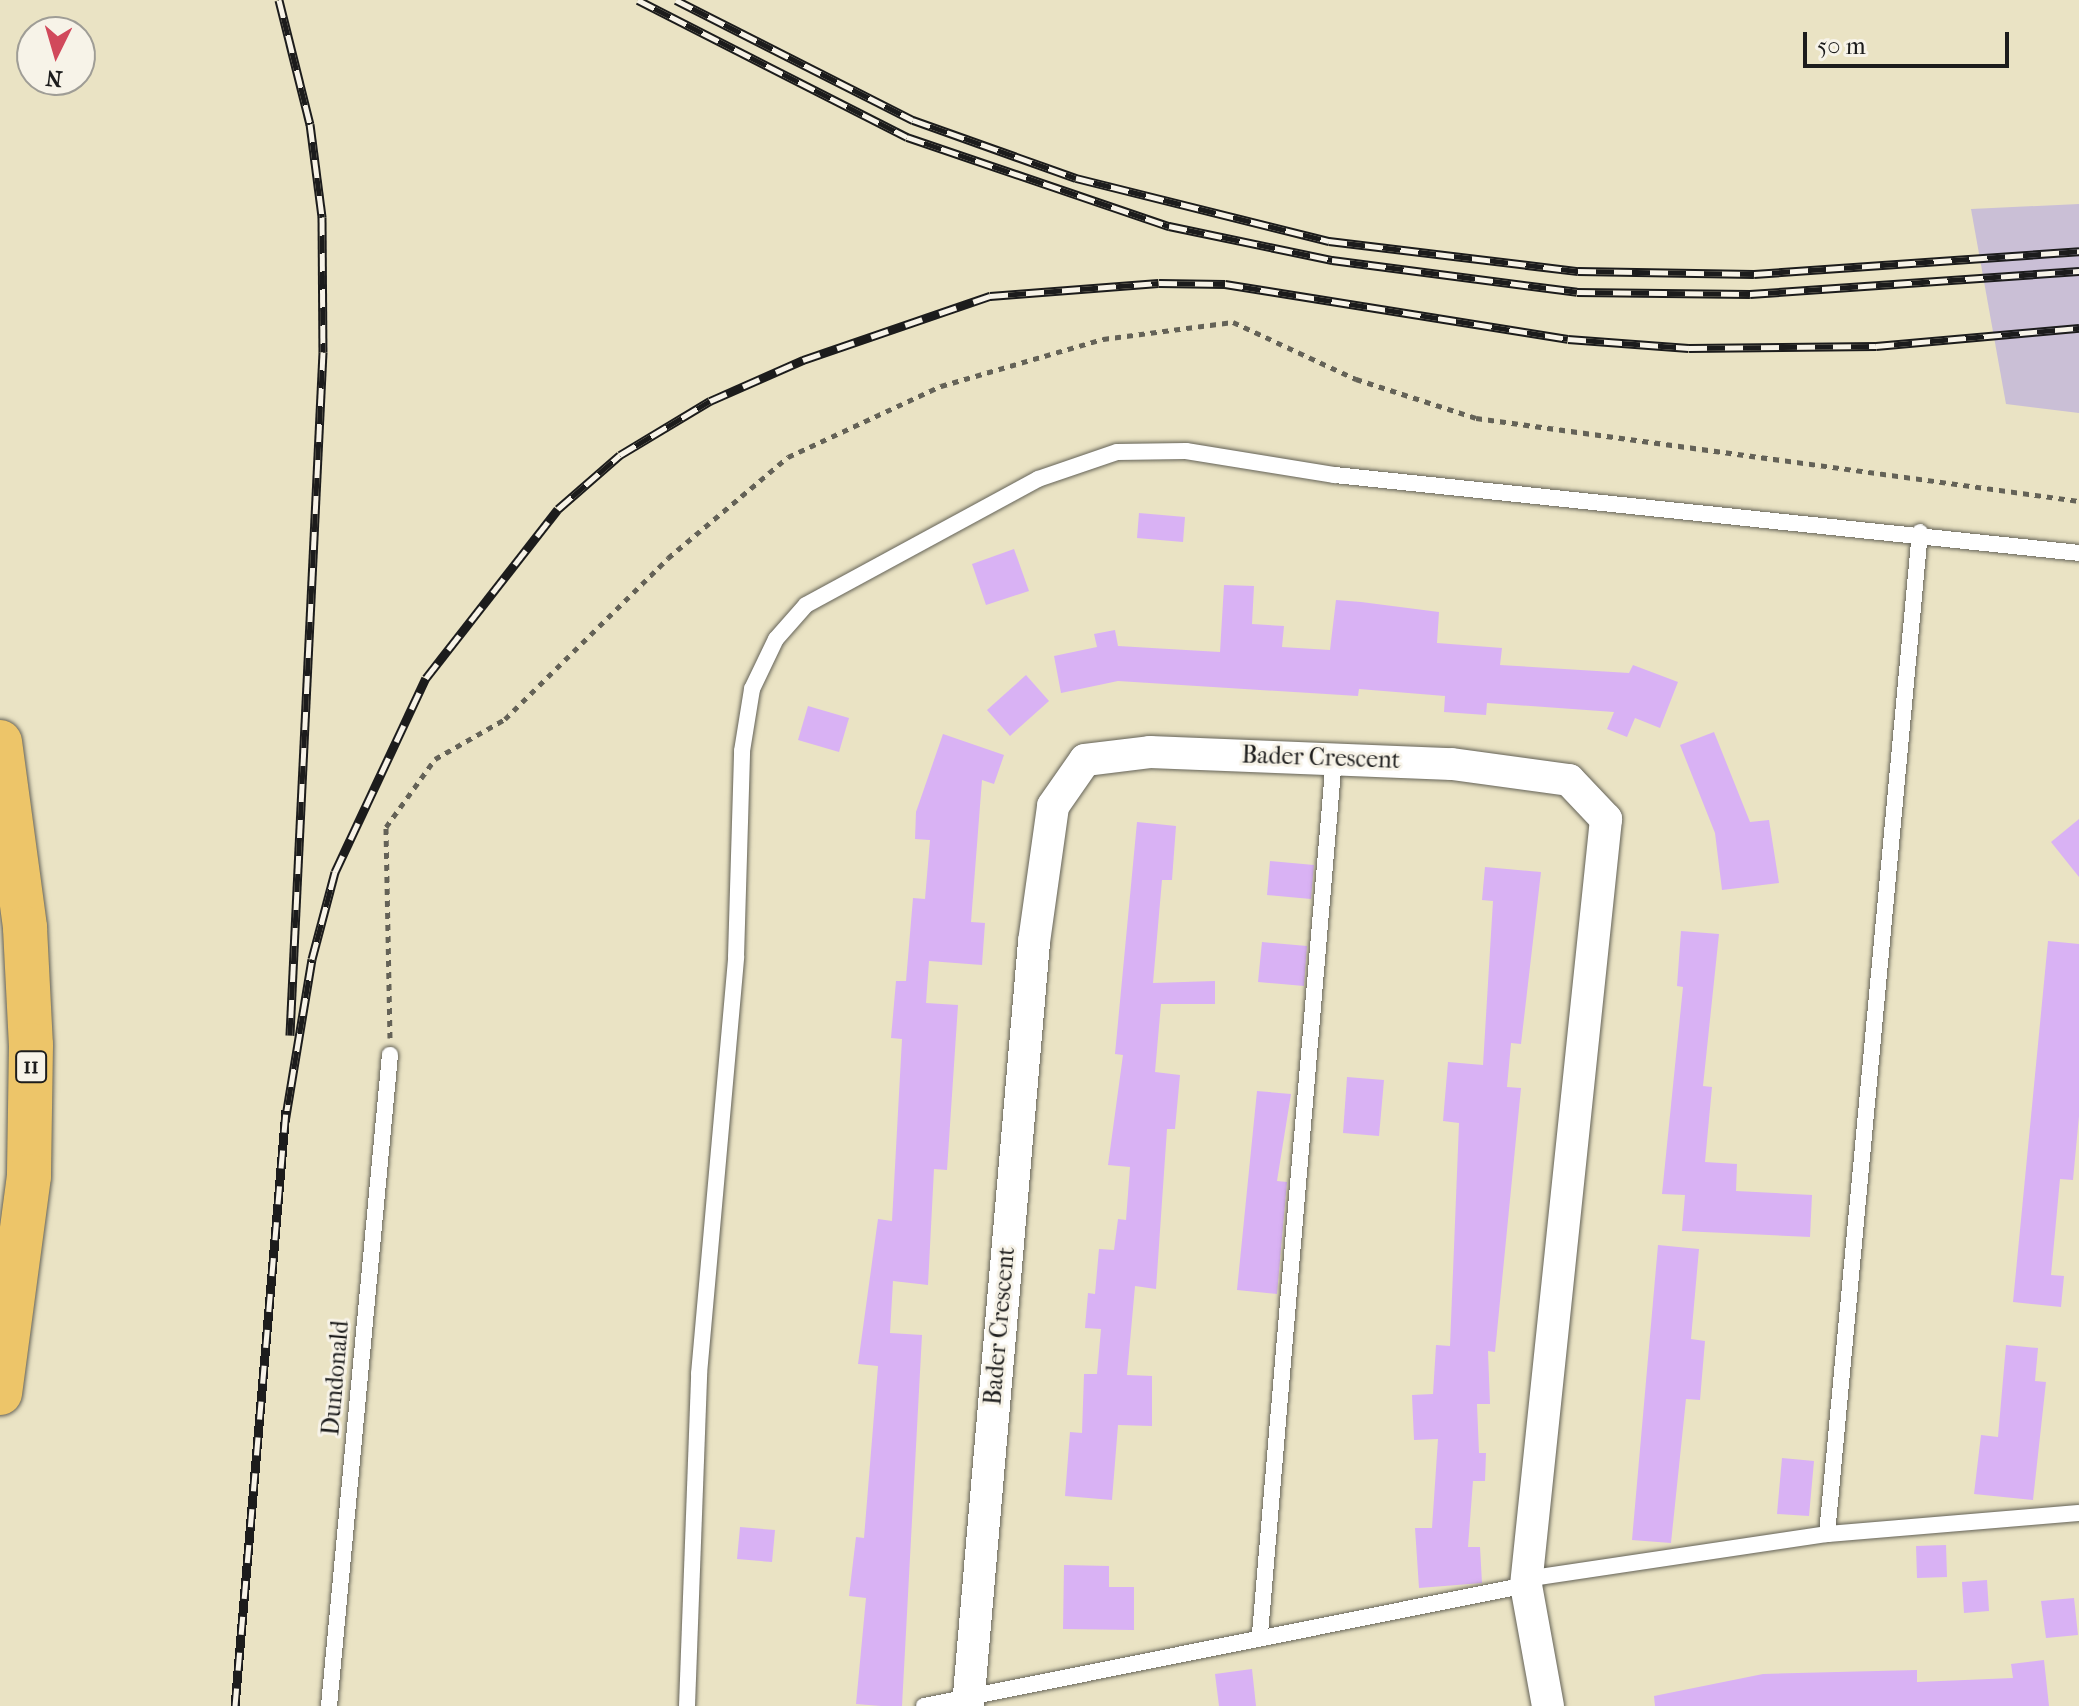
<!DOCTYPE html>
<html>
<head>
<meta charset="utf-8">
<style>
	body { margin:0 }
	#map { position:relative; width:2079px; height:1706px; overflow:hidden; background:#eae3c4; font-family:"IM FELL French Canon",serif }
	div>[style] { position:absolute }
	.industrial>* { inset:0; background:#cabfd6 }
	.building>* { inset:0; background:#d9b2f4 }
	.path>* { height:5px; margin-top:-2.5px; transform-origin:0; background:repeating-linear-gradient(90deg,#646257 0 6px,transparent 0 12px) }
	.roads { filter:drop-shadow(0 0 2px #646257) drop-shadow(0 0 2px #646257) }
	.lane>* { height:16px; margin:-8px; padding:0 8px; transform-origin:8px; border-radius:8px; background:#fff }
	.street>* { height:32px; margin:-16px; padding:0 16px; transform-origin:16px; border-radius:16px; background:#fff }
	.highway>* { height:44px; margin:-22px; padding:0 22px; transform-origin:22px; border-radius:22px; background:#edc569 }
	.rail>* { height:9px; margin-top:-4.5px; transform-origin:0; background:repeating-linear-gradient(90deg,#f7f3e8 0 18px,#1c1c1c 0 36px); box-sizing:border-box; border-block:2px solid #1c1c1c }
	span { translate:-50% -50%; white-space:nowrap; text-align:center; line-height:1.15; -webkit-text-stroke:6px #f7f3e8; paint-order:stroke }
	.shield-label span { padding:2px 6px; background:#f7f3e8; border:2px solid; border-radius:6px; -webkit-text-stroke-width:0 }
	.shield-label { font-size:22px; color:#1c1c1c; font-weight:700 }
	.street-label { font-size:24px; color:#1c1c1c }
	.north { position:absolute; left:16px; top:16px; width:80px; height:80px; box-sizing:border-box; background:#f7f3e8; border:2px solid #9f9d96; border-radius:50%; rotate:185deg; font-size:22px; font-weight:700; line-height:32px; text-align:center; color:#1c1c1c }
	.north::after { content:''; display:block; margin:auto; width:28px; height:36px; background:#d1495b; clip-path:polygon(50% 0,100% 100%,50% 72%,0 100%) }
	.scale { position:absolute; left:1803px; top:32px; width:206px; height:36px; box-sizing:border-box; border:4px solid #1c1c1c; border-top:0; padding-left:10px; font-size:24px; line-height:28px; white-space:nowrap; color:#1c1c1c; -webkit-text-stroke:6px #f7f3e8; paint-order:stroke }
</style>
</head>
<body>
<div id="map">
	<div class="industrial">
		<i style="clip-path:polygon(2079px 204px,2079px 413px,2006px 404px,1971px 209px)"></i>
	</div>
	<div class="building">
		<i style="clip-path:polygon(1139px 513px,1185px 517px,1183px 542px,1137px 538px)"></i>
		<i style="clip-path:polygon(1014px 549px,1029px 591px,986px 605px,972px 564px)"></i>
		<i style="clip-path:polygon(1224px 585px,1254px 586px,1252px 624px,1284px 626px,1282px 647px,1330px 650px,1336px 600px,1361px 602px,1439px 612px,1437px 643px,1502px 648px,1500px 665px,1629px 673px,1633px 665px,1678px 682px,1660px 728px,1635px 718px,1627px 737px,1607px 729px,1614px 712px,1487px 703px,1486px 715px,1444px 712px,1445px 696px,1359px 689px,1358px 696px,1118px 681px,1061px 693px,1054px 656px,1097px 647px,1094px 634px,1115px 630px,1118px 646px,1220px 652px)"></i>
		<i style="clip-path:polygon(1026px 675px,1049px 701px,1010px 736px,987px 710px)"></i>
		<i style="clip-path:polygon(808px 706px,849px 718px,839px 752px,798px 740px)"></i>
		<i style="clip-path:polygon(1714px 732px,1750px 822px,1769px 820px,1779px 883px,1722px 890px,1715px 833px,1680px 745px)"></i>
		<i style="clip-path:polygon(943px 734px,1004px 755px,994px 784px,982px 780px,971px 922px,985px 923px,982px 965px,929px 961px,926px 1003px,958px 1005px,947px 1170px,934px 1169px,928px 1285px,893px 1281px,890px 1333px,922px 1335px,902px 1706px,881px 1706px,856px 1704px,866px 1598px,849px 1596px,856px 1537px,864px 1538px,878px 1366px,858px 1364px,878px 1219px,892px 1221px,902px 1039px,891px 1038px,896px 981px,906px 981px,913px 898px,925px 899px,930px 840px,915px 839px,916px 812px)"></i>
		<i style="clip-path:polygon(2079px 819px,2079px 877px,2051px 842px)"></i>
		<i style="clip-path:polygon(1137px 822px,1176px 826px,1172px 880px,1162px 880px,1153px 983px,1215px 981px,1215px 1004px,1161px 1004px,1155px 1072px,1180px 1075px,1175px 1129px,1167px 1129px,1156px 1289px,1135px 1286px,1127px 1375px,1152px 1376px,1152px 1426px,1118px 1425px,1112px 1500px,1065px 1496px,1070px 1432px,1082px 1433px,1084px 1374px,1097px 1374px,1101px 1329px,1085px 1328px,1088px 1293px,1095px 1294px,1099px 1249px,1114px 1250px,1118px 1219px,1126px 1220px,1130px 1167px,1108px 1165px,1123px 1055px,1115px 1054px)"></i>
		<i style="clip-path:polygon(1270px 861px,1314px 865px,1311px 899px,1267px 895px)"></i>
		<i style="clip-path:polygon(1485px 867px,1541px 872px,1521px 1044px,1511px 1043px,1507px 1087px,1521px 1088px,1495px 1352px,1488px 1351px,1490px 1404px,1477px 1404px,1479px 1453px,1486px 1453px,1485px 1481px,1473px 1481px,1468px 1547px,1480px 1547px,1482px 1583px,1419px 1588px,1415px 1528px,1432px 1528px,1438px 1439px,1414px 1440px,1412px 1395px,1433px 1394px,1436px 1345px,1450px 1346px,1459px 1123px,1443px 1121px,1448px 1062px,1483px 1065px,1493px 901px,1482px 900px)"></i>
		<i style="clip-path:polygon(1681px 931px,1719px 934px,1703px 1086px,1712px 1087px,1705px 1162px,1737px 1164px,1736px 1191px,1812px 1195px,1810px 1237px,1682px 1231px,1685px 1195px,1662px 1194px,1683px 987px,1677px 986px)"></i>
		<i style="clip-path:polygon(2048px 941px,2079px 944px,2079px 1116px,2073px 1180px,2060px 1179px,2051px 1275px,2064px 1276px,2061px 1307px,2013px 1302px)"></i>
		<i style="clip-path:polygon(1262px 942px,1307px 946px,1304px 986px,1258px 982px)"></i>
		<i style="clip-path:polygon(1347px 1077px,1384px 1080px,1379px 1136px,1343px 1133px)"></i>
		<i style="clip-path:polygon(1257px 1091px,1291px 1094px,1277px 1181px,1287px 1182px,1277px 1294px,1237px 1290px)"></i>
		<i style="clip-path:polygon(1658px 1245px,1699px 1249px,1691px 1339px,1705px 1341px,1700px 1400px,1686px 1399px,1671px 1543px,1632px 1540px)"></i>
		<i style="clip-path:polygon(2006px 1345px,2038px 1348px,2035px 1381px,2046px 1382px,2033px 1500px,1974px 1494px,1981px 1435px,1998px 1437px)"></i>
		<i style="clip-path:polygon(1782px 1458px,1814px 1461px,1809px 1516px,1777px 1514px)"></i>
		<i style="clip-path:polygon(740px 1527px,775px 1530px,772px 1562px,737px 1559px)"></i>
		<i style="clip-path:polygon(1946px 1545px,1947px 1577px,1917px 1578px,1916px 1546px)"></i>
		<i style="clip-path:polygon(1064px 1565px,1109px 1566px,1109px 1587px,1134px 1587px,1134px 1630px,1063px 1629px)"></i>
		<i style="clip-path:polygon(1987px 1580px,1989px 1611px,1964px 1613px,1962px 1582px)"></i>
		<i style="clip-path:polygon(2074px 1598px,2078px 1635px,2046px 1638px,2041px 1601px)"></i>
		<i style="clip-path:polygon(2044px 1660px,2049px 1706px,1655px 1706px,1654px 1696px,1763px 1674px,1917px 1670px,1917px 1682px,2013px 1678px,2011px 1664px)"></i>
		<i style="clip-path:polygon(1252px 1669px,1256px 1706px,1219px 1706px,1215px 1674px)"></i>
	</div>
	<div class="path">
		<i style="left:390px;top:1038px;width:211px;rotate:-91.1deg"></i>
		<i style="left:386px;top:827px;width:84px;rotate:-54.2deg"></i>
		<i style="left:435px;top:759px;width:81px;rotate:-29.7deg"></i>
		<i style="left:505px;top:719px;width:229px;rotate:-44.6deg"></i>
		<i style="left:668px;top:558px;width:157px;rotate:-40.1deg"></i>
		<i style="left:788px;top:457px;width:169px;rotate:-24.9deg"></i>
		<i style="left:941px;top:386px;width:169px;rotate:-16.2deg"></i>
		<i style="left:1103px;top:339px;width:131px;rotate:-7.5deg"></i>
		<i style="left:1233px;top:322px;width:136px;rotate:24.9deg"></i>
		<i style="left:1356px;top:379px;width:126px;rotate:18deg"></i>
		<i style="left:1476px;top:418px;width:609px;rotate:7.84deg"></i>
	</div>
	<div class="roads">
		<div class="lane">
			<i style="left:1827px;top:1534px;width:1006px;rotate:-84.7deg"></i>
			<i style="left:1526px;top:1579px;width:304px;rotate:-8.5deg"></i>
			<i style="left:1827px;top:1534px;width:253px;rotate:-4.8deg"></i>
			<i style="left:1260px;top:1634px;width:879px;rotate:-85.17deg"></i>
			<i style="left:329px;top:1706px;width:654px;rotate:-84.65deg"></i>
			<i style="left:687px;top:1706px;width:332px;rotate:-87.9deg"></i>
			<i style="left:699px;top:1374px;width:419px;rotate:-84.9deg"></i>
			<i style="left:736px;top:957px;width:206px;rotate:-88.3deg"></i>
			<i style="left:742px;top:751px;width:63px;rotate:-80.8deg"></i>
			<i style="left:752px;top:689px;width:55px;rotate:-64.4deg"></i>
			<i style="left:776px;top:639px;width:45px;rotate:-48.6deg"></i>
			<i style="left:806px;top:605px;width:264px;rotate:-28.5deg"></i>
			<i style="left:1038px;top:479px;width:83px;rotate:-18.9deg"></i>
			<i style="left:1117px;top:452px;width:69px;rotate:-0.8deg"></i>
			<i style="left:1186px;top:451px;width:151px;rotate:9.2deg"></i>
			<i style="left:1335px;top:475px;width:748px;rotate:5.98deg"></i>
			<i style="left:924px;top:1706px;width:614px;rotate:-11.36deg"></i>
		</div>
		<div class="street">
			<i style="left:968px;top:1706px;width:767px;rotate:-85.06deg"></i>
			<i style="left:1034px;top:942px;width:137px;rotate:-82deg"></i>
			<i style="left:1053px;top:806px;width:56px;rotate:-55.2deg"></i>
			<i style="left:1085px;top:760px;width:65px;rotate:-7deg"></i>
			<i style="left:1150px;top:752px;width:302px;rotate:2.3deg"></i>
			<i style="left:1452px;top:764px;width:118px;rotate:7.8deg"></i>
			<i style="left:1569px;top:780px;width:54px;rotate:46.5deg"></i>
			<i style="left:1606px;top:819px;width:770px;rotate:95.96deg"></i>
			<i style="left:1526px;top:1585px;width:123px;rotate:79.7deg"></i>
		</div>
		<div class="highway">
			<i style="left:0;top:742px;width:188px;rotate:82.3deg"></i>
			<i style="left:25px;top:928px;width:117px;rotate:87.1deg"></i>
			<i style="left:31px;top:1045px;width:131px;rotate:90.9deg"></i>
			<i style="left:29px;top:1176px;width:219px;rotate:97.6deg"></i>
		</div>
	</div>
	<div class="rail">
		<i style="left:279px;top:0;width:128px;rotate:76deg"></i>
		<i style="left:310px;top:124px;width:94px;rotate:82.6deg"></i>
		<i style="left:322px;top:217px;width:135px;rotate:89.6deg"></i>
		<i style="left:323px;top:352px;width:684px;rotate:92.77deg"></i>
		<i style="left:638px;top:0;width:302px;rotate:27deg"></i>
		<i style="left:907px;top:137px;width:277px;rotate:18.8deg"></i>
		<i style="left:1169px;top:226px;width:167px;rotate:11.8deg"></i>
		<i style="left:1332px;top:260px;width:247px;rotate:7.4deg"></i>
		<i style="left:1577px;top:292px;width:173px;rotate:0.7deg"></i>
		<i style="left:1750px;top:294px;width:330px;rotate:-4deg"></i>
		<i style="left:676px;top:0;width:266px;rotate:26.9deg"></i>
		<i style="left:913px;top:120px;width:173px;rotate:19.6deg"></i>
		<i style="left:1076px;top:178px;width:261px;rotate:14deg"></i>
		<i style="left:1329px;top:241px;width:251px;rotate:6.9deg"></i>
		<i style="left:1578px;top:271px;width:176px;rotate:1deg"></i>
		<i style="left:1754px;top:274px;width:326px;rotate:-4deg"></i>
		<i style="left:285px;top:1122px;width:165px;rotate:-80.6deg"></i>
		<i style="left:312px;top:959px;width:90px;rotate:-75.2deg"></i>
		<i style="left:335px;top:872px;width:214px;rotate:-64.9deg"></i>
		<i style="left:426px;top:678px;width:214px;rotate:-52deg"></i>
		<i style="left:558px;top:509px;width:82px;rotate:-41.1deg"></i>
		<i style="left:620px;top:455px;width:105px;rotate:-31deg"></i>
		<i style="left:710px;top:401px;width:102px;rotate:-23.8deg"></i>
		<i style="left:803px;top:360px;width:198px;rotate:-18.9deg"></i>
		<i style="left:990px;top:296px;width:169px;rotate:-4.4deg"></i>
		<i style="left:1159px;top:283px;width:66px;rotate:0.9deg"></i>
		<i style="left:1225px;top:284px;width:347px;rotate:9.1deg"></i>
		<i style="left:1568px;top:339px;width:121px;rotate:4.3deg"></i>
		<i style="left:1689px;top:348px;width:187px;rotate:-0.6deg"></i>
		<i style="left:1876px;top:346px;width:204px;rotate:-5.1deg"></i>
		<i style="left:235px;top:1706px;width:598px;rotate:-85.11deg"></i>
	</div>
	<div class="shield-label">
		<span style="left:31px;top:1067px">11</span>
	</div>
	<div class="street-label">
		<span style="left:1321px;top:758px;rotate:2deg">Bader Crescent</span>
		<span style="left:1000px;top:1326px;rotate:-85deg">Bader Crescent</span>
		<span style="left:336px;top:1378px;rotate:-85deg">Dundonald</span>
	</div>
	<div class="north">N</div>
	<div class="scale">50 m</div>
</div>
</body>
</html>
